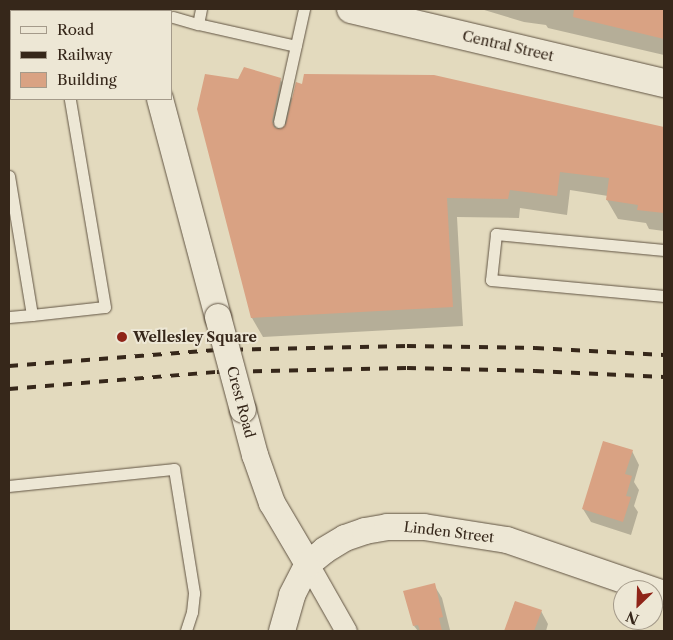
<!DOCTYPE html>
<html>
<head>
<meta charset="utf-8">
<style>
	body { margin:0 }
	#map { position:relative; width:673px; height:640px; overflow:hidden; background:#e3dabe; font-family:"Libre Caslon Text",serif }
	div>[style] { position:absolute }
	.shadow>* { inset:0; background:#0003 }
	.building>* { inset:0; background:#d9a283 }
	.roads { filter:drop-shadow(0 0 1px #615443) drop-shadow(0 0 1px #615443) }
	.service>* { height:11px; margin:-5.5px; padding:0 5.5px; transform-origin:5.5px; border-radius:5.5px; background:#ede7d5 }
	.minor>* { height:21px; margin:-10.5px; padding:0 10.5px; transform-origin:10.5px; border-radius:10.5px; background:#ede7d5 }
	.tertiary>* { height:26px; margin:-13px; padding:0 13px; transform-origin:13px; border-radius:13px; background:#ede7d5 }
	.secondary>* { height:28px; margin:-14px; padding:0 14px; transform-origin:14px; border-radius:14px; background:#ede7d5 }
	.rail>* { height:4px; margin-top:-2px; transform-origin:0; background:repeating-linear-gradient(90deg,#36271a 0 9px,transparent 0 18px) }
	.bridges { filter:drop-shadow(0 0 1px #615443) drop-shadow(0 0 1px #615443) }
	.tertiary-bridge>* { height:26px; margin:-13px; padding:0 13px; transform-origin:13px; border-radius:13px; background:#ede7d5 }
	.dots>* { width:14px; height:14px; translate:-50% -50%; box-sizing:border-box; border:2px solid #ede7d5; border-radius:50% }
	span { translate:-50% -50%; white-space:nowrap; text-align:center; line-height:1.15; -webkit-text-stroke:4px #ede7d5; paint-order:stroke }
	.street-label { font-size:14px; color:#36271a }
	.poi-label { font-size:14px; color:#36271a; font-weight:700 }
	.left { translate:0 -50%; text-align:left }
	.frame { position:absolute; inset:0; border:10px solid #36271a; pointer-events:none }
	.legend { position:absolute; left:10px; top:10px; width:162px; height:90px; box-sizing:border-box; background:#ede7d5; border:1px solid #a49a8a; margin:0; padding:6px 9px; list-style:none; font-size:15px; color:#36271a }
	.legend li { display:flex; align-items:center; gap:10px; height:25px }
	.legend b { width:25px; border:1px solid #a49a8a }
	.north { position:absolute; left:613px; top:580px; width:50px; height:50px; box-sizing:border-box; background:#ede7d5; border:1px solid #a49a8a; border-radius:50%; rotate:204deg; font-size:14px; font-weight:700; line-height:20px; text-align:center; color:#36271a }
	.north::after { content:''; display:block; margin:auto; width:18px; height:22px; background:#8f2418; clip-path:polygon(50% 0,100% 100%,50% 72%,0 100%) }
</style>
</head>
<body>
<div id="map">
	<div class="shadow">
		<i style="clip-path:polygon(481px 9px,664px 9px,664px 55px,548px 28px,546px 25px,524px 22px)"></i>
		<i style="clip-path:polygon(434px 76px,664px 128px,664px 231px,649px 229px,646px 223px,618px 219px,607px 200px,608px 196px,570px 190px,567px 215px,520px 208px,519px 218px,457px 217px,463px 326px,263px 337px,252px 318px,239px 81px,280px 79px,293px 100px,303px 86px)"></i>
		<i style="clip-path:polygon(632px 451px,639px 465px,634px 482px,639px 490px,634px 506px,638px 512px,631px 535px,591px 522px,583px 509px)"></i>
		<i style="clip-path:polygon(434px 585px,442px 598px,450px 630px,418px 631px,414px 626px)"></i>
		<i style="clip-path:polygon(515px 602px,541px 611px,548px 624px,546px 631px,505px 631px)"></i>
	</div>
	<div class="building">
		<i style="clip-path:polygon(574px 9px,664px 9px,664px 39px,573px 17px)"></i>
		<i style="clip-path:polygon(244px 67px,281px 78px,272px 121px,274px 127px,278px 129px,286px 124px,296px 82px,302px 84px,304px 74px,434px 75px,664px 127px,664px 213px,637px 210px,638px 205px,606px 200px,609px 178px,560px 172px,557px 196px,510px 190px,508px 199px,447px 198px,453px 307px,251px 318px,197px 109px,205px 74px,238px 79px)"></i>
		<i style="clip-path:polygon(603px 441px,633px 450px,625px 474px,632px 476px,626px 496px,631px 497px,623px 522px,582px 509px)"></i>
		<i style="clip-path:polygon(435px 583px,443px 617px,439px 618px,442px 631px,420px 631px,418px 625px,413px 626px,403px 591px)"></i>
		<i style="clip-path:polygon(515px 601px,542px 610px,534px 631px,504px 631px)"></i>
	</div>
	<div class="roads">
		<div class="service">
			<i style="left:201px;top:9px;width:15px;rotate:101deg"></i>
			<i style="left:198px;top:24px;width:100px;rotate:12.7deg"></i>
			<i style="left:173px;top:17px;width:26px;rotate:16deg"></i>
			<i style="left:9px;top:21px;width:5px;rotate:68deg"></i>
			<i style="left:9px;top:49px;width:2px"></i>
			<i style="left:279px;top:122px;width:116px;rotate:-77.5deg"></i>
			<i style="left:9px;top:176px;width:141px;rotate:80.6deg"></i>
			<i style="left:32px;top:315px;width:73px;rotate:-6.3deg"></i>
			<i style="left:105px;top:307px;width:211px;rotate:-99.6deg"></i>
			<i style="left:664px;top:250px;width:169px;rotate:-174.6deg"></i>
			<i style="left:496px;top:234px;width:46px;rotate:96.2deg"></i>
			<i style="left:491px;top:280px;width:174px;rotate:5.3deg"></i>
			<i style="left:9px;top:317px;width:23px;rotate:-5deg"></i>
			<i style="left:9px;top:486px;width:166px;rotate:-5.9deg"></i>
			<i style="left:174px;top:469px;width:126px;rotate:80.8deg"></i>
			<i style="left:194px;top:593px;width:19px;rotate:96deg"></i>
			<i style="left:192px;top:612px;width:20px;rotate:108deg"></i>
		</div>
		<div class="minor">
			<i style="left:308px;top:564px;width:77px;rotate:60.4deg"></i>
		</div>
		<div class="tertiary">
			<i style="left:136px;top:9px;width:2px;rotate:90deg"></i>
			<i style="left:160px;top:99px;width:226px;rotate:75.1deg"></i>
			<i style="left:243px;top:410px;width:47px;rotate:75.1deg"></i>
			<i style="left:255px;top:455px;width:51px;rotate:70.5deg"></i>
			<i style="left:272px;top:503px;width:71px;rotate:59.5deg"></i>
			<i style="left:282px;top:631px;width:37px;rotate:-74deg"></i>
			<i style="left:292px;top:595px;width:35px;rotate:-63deg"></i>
			<i style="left:308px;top:564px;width:22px;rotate:-39deg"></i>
			<i style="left:325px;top:550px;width:23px;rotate:-31deg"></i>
			<i style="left:345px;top:538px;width:21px;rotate:-19deg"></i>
			<i style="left:365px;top:531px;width:22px;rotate:-10deg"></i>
			<i style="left:387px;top:527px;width:37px"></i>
			<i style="left:424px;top:527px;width:84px;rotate:8.9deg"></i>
			<i style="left:507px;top:540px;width:166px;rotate:19deg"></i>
		</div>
		<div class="secondary">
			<i style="left:351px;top:9px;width:322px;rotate:13.3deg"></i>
		</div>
	</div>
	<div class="rail">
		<i style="left:9px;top:366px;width:208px;rotate:-4.4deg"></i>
		<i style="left:216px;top:350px;width:191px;rotate:-1.2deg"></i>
		<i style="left:407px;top:346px;width:128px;rotate:0.9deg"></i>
		<i style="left:535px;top:348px;width:129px;rotate:3.1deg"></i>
		<i style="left:9px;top:389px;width:209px;rotate:-4.7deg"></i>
		<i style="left:217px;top:372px;width:190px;rotate:-1.2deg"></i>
		<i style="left:407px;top:368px;width:128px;rotate:1.3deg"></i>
		<i style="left:535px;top:371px;width:129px;rotate:2.7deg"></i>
	</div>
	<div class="bridges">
		<div class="tertiary-bridge">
			<i style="left:218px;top:317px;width:96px;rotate:75deg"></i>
		</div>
	</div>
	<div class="dots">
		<i style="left:122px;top:337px;background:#8f2418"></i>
	</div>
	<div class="street-label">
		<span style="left:508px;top:46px;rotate:13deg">Central Street</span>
		<span style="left:241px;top:402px;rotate:75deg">Crest Road</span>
		<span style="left:449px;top:532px;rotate:7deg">Linden Street</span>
	</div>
	<div class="poi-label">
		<span class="left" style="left:133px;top:337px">Wellesley Square</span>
	</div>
	<div class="frame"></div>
	<ul class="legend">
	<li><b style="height:6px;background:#ede7d5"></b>Road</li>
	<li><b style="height:6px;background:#36271a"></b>Railway</li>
	<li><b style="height:14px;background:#d9a283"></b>Building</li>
	</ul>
	<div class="north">N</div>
</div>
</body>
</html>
